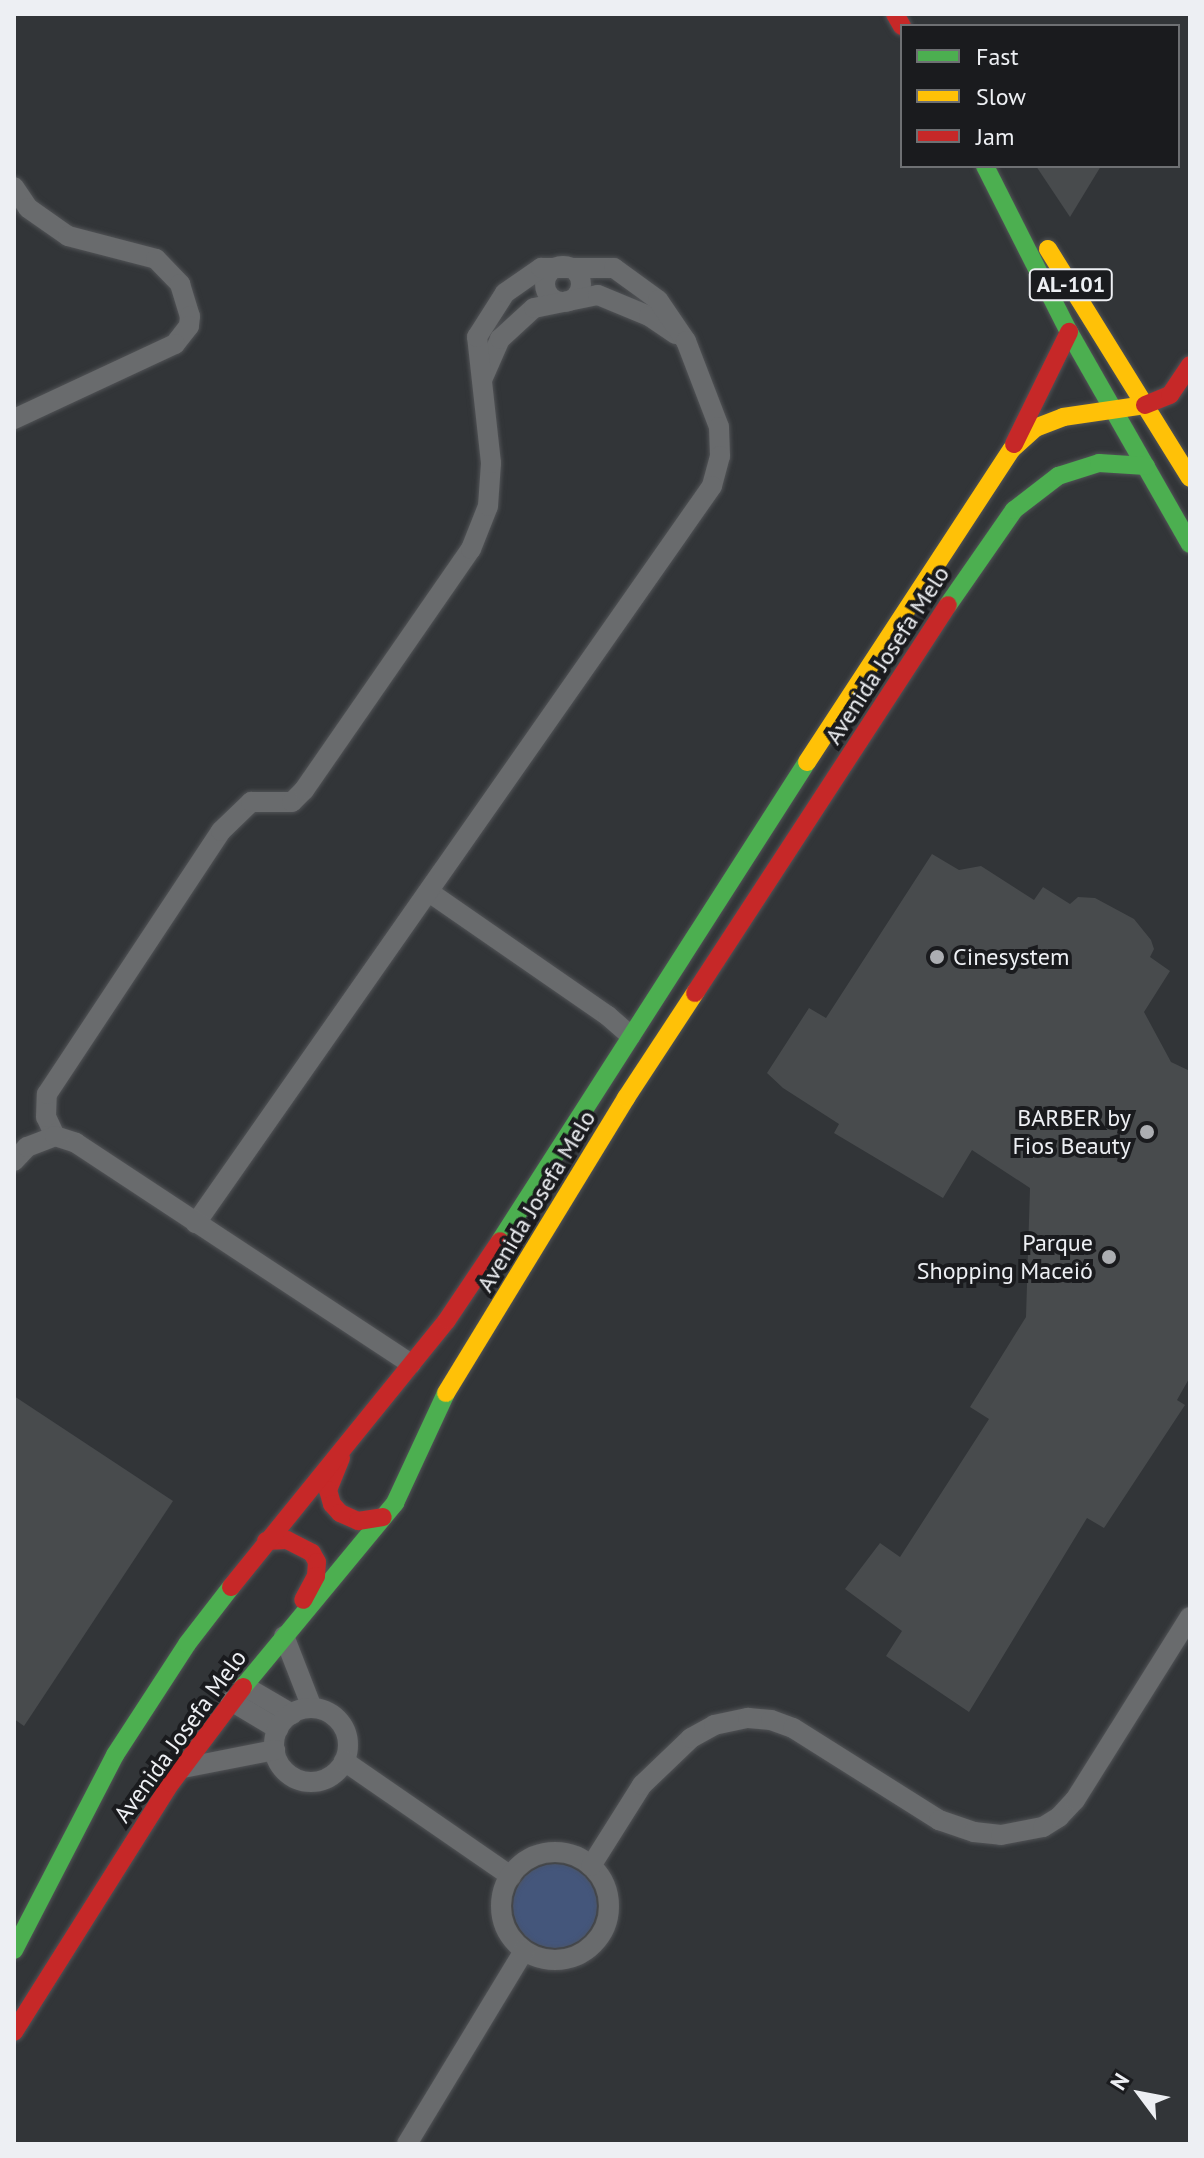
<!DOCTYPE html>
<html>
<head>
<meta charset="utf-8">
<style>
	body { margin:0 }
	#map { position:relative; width:1204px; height:2158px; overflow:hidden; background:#323538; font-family:"PT Sans",sans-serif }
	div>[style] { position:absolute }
	.green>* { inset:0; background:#44567b }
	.round { border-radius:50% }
	.building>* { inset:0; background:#484b4d }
	.roads { filter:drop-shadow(0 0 2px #515356) drop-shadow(0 0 2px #515356) }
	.street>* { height:20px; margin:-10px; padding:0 10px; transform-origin:10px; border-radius:10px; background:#696b6d }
	.street>.ring { margin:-10px; padding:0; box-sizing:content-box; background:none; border:20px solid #696b6d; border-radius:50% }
	.fast>* { height:18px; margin:-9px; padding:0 9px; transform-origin:9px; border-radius:9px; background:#4caf50 }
	.slow>* { height:18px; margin:-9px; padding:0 9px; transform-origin:9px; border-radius:9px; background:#ffc107 }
	.jam>* { height:18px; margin:-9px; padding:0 9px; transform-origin:9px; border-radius:9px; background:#c62828 }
	.dots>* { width:22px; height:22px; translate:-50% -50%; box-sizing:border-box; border:4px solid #1a1b1e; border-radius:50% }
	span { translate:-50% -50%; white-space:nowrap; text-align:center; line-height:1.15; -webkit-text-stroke:8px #1a1b1e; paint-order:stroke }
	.shield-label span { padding:2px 6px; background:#1a1b1e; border:2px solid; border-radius:6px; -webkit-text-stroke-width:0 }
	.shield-label { font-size:22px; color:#edeff3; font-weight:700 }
	.street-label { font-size:24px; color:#edeff3 }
	.poi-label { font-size:24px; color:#edeff3 }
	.left { translate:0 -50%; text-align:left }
	.right { translate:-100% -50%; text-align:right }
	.frame { position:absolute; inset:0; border:16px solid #edeff3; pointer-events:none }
	.legend { position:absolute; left:900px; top:24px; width:280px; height:144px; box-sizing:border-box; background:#1a1b1e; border:2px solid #6e7073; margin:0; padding:10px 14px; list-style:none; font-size:24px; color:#edeff3 }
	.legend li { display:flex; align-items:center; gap:16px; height:40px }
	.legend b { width:40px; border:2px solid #6e7073 }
	.north { position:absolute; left:1100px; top:2054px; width:80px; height:80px; -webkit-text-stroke:6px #1a1b1e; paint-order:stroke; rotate:302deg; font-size:22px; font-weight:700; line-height:32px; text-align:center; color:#edeff3 }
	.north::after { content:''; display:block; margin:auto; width:28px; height:36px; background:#edeff3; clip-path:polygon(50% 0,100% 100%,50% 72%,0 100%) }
</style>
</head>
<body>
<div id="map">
	<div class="green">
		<i class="round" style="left:513px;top:1864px;width:84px;height:84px"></i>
	</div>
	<div class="building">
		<i style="clip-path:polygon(1036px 166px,1101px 166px,1070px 217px)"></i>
		<i style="clip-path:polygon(932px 854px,959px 870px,981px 866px,1034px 900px,1043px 887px,1070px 904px,1078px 897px,1095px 898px,1134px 919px,1151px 940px,1154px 949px,1150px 957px,1170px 971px,1144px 1012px,1171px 1062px,1190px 1071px,1190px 1377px,1177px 1400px,1185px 1405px,1104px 1528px,1087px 1518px,969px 1712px,886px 1656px,902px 1631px,845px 1589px,880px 1543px,900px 1557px,989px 1419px,970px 1407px,1026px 1317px,1030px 1188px,972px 1150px,943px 1198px,834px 1133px,839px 1124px,783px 1088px,767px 1073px,809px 1008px,826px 1018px)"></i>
		<i style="clip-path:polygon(14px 1396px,173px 1501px,24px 1726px,14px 1719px)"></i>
	</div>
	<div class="roads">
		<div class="street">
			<i style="left:14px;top:187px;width:25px;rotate:56deg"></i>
			<i style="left:28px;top:208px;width:49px;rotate:35deg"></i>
			<i style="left:68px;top:236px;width:91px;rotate:14.6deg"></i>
			<i style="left:156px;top:259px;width:35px;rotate:46deg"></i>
			<i style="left:180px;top:284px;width:34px;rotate:73deg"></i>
			<i style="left:190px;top:316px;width:10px;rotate:96deg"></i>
			<i style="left:189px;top:326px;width:23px;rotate:128deg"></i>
			<i style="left:175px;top:344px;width:178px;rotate:155deg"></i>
			<i class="ring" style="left:545px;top:266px;width:16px;height:16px"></i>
			<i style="left:482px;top:380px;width:45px;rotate:-66.3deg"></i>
			<i style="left:500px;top:339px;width:46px;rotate:-42.4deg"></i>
			<i style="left:534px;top:308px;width:65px;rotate:-11.5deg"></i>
			<i style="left:598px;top:295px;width:55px;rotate:22.4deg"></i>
			<i style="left:649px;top:316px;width:32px;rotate:34deg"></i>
			<i style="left:429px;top:892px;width:218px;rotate:34.7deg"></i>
			<i style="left:608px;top:1016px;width:30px;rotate:41deg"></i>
			<i style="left:55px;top:1136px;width:21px;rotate:-115deg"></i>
			<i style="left:46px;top:1117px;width:23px;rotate:-88deg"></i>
			<i style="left:47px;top:1094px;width:315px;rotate:-56.5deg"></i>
			<i style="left:221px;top:831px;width:42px;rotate:-44deg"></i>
			<i style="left:251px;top:802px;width:41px"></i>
			<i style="left:292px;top:802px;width:17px;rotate:-45deg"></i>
			<i style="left:304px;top:790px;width:293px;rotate:-55.3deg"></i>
			<i style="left:471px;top:549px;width:46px;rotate:-68.4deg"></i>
			<i style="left:488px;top:506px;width:43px;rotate:-86deg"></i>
			<i style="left:491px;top:463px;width:127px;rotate:-96.3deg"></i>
			<i style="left:477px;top:337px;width:52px;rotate:-57.5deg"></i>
			<i style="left:505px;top:293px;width:44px;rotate:-34.8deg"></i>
			<i style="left:541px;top:268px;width:73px"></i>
			<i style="left:614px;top:268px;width:54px;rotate:36deg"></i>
			<i style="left:658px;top:300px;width:50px;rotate:55.7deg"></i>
			<i style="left:686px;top:341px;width:92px;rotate:69deg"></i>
			<i style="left:719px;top:427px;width:29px;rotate:88deg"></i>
			<i style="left:720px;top:456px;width:31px;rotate:105deg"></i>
			<i style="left:712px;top:486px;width:900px;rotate:125deg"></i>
			<i style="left:14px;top:1161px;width:19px;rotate:-47deg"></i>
			<i style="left:27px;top:1147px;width:30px;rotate:-21deg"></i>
			<i style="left:55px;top:1136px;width:22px;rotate:18deg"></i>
			<i style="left:76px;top:1143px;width:401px;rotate:33.4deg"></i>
			<i style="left:284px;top:1636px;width:77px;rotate:68.7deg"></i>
			<i style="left:244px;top:1686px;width:56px;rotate:30.3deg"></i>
			<i style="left:231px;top:1701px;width:55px;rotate:30.8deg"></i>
			<i class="ring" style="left:274px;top:1708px;width:54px;height:54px"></i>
			<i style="left:344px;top:1761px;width:203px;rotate:34.6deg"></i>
			<i style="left:183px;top:1768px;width:94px;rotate:-11.1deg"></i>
			<i class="ring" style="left:501px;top:1852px;width:88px;height:88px"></i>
			<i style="left:591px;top:1866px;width:96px;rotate:-57.8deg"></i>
			<i style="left:642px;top:1785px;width:68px;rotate:-43.8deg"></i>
			<i style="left:691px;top:1738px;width:26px;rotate:-29deg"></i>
			<i style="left:714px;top:1725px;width:35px;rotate:-12deg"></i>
			<i style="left:748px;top:1718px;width:23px;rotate:5deg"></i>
			<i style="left:771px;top:1720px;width:23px;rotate:20deg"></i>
			<i style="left:793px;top:1728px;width:173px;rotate:32.2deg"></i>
			<i style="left:939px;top:1820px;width:37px;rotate:19deg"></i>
			<i style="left:974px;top:1832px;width:27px;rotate:6deg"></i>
			<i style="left:1001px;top:1835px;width:43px;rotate:-10.8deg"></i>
			<i style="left:1043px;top:1827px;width:19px;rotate:-32deg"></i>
			<i style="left:1059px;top:1817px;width:23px;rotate:-47deg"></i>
			<i style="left:1075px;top:1800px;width:216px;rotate:-57.9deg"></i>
			<i style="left:407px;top:2144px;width:226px;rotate:-58.8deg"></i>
		</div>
		<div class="fast">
			<i style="left:985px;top:166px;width:186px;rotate:63.2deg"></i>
			<i style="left:1069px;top:332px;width:244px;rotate:60.3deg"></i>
			<i style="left:948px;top:605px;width:116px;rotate:-55.2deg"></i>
			<i style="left:1014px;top:510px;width:56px;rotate:-37.7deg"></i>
			<i style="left:1058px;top:476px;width:43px;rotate:-17.6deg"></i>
			<i style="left:1099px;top:463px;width:47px;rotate:3.7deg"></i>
			<i style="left:500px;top:1241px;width:569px;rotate:-57.34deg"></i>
			<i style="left:243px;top:1687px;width:239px;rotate:-50.4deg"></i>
			<i style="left:395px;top:1503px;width:121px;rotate:-65.1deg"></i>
			<i style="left:14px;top:1950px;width:220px;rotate:-62.6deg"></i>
			<i style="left:115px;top:1755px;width:132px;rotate:-57deg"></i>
			<i style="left:187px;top:1644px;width:72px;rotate:-52.3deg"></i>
		</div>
		<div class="slow">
			<i style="left:1048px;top:249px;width:269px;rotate:58.2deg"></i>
			<i style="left:807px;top:762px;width:374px;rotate:-56.8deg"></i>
			<i style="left:1012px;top:449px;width:31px;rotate:-42deg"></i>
			<i style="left:1035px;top:428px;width:30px;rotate:-21deg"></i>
			<i style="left:1063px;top:417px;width:83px;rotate:-8.3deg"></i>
			<i style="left:446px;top:1393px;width:346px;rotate:-58.6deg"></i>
			<i style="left:626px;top:1098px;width:126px;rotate:-56.7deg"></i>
		</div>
		<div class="jam">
			<i style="left:895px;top:14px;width:14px;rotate:60deg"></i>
			<i style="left:1145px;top:405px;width:27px;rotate:-22deg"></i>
			<i style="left:1170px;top:395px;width:36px;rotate:-56deg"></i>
			<i style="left:1014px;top:444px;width:125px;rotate:-63.8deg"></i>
			<i style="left:695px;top:993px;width:463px;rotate:-56.9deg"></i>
			<i style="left:341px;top:1458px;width:35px;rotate:112deg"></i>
			<i style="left:328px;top:1490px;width:15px;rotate:74deg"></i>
			<i style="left:332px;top:1504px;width:12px;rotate:48deg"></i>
			<i style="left:340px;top:1513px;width:20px;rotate:24deg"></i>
			<i style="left:358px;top:1521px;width:25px;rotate:-9deg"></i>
			<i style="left:266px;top:1541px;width:21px;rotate:-3deg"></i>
			<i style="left:287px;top:1540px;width:28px;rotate:27deg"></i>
			<i style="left:312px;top:1553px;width:10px;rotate:61deg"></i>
			<i style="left:317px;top:1562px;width:14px;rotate:94deg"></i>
			<i style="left:316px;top:1576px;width:27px;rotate:118deg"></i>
			<i style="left:231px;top:1587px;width:343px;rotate:-51deg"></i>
			<i style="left:447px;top:1320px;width:95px;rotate:-56.1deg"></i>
			<i style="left:14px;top:2032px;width:294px;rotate:-57.8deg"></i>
			<i style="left:171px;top:1783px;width:120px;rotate:-53.1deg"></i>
		</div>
	</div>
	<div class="dots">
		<i style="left:937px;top:957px;background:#acaeb2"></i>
		<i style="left:1147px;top:1132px;background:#acaeb2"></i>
		<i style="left:1109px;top:1257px;background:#acaeb2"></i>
	</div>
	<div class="shield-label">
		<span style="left:1071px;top:285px">AL-101</span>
	</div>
	<div class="street-label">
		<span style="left:887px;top:655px;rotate:-57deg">Avenida Josefa Melo</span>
		<span style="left:536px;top:1201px;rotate:-59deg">Avenida Josefa Melo</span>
		<span style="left:180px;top:1736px;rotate:-54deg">Avenida Josefa Melo</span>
	</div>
	<div class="poi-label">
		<span class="left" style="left:953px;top:957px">Cinesystem</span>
		<span class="right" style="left:1131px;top:1132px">BARBER by<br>Fios Beauty</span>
		<span class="right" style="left:1093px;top:1257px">Parque<br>Shopping Maceió</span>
	</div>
	<div class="frame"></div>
	<ul class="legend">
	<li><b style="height:10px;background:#4caf50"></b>Fast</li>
	<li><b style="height:10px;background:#ffc107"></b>Slow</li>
	<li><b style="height:10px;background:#c62828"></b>Jam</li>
	</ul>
	<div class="north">N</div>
</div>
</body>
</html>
